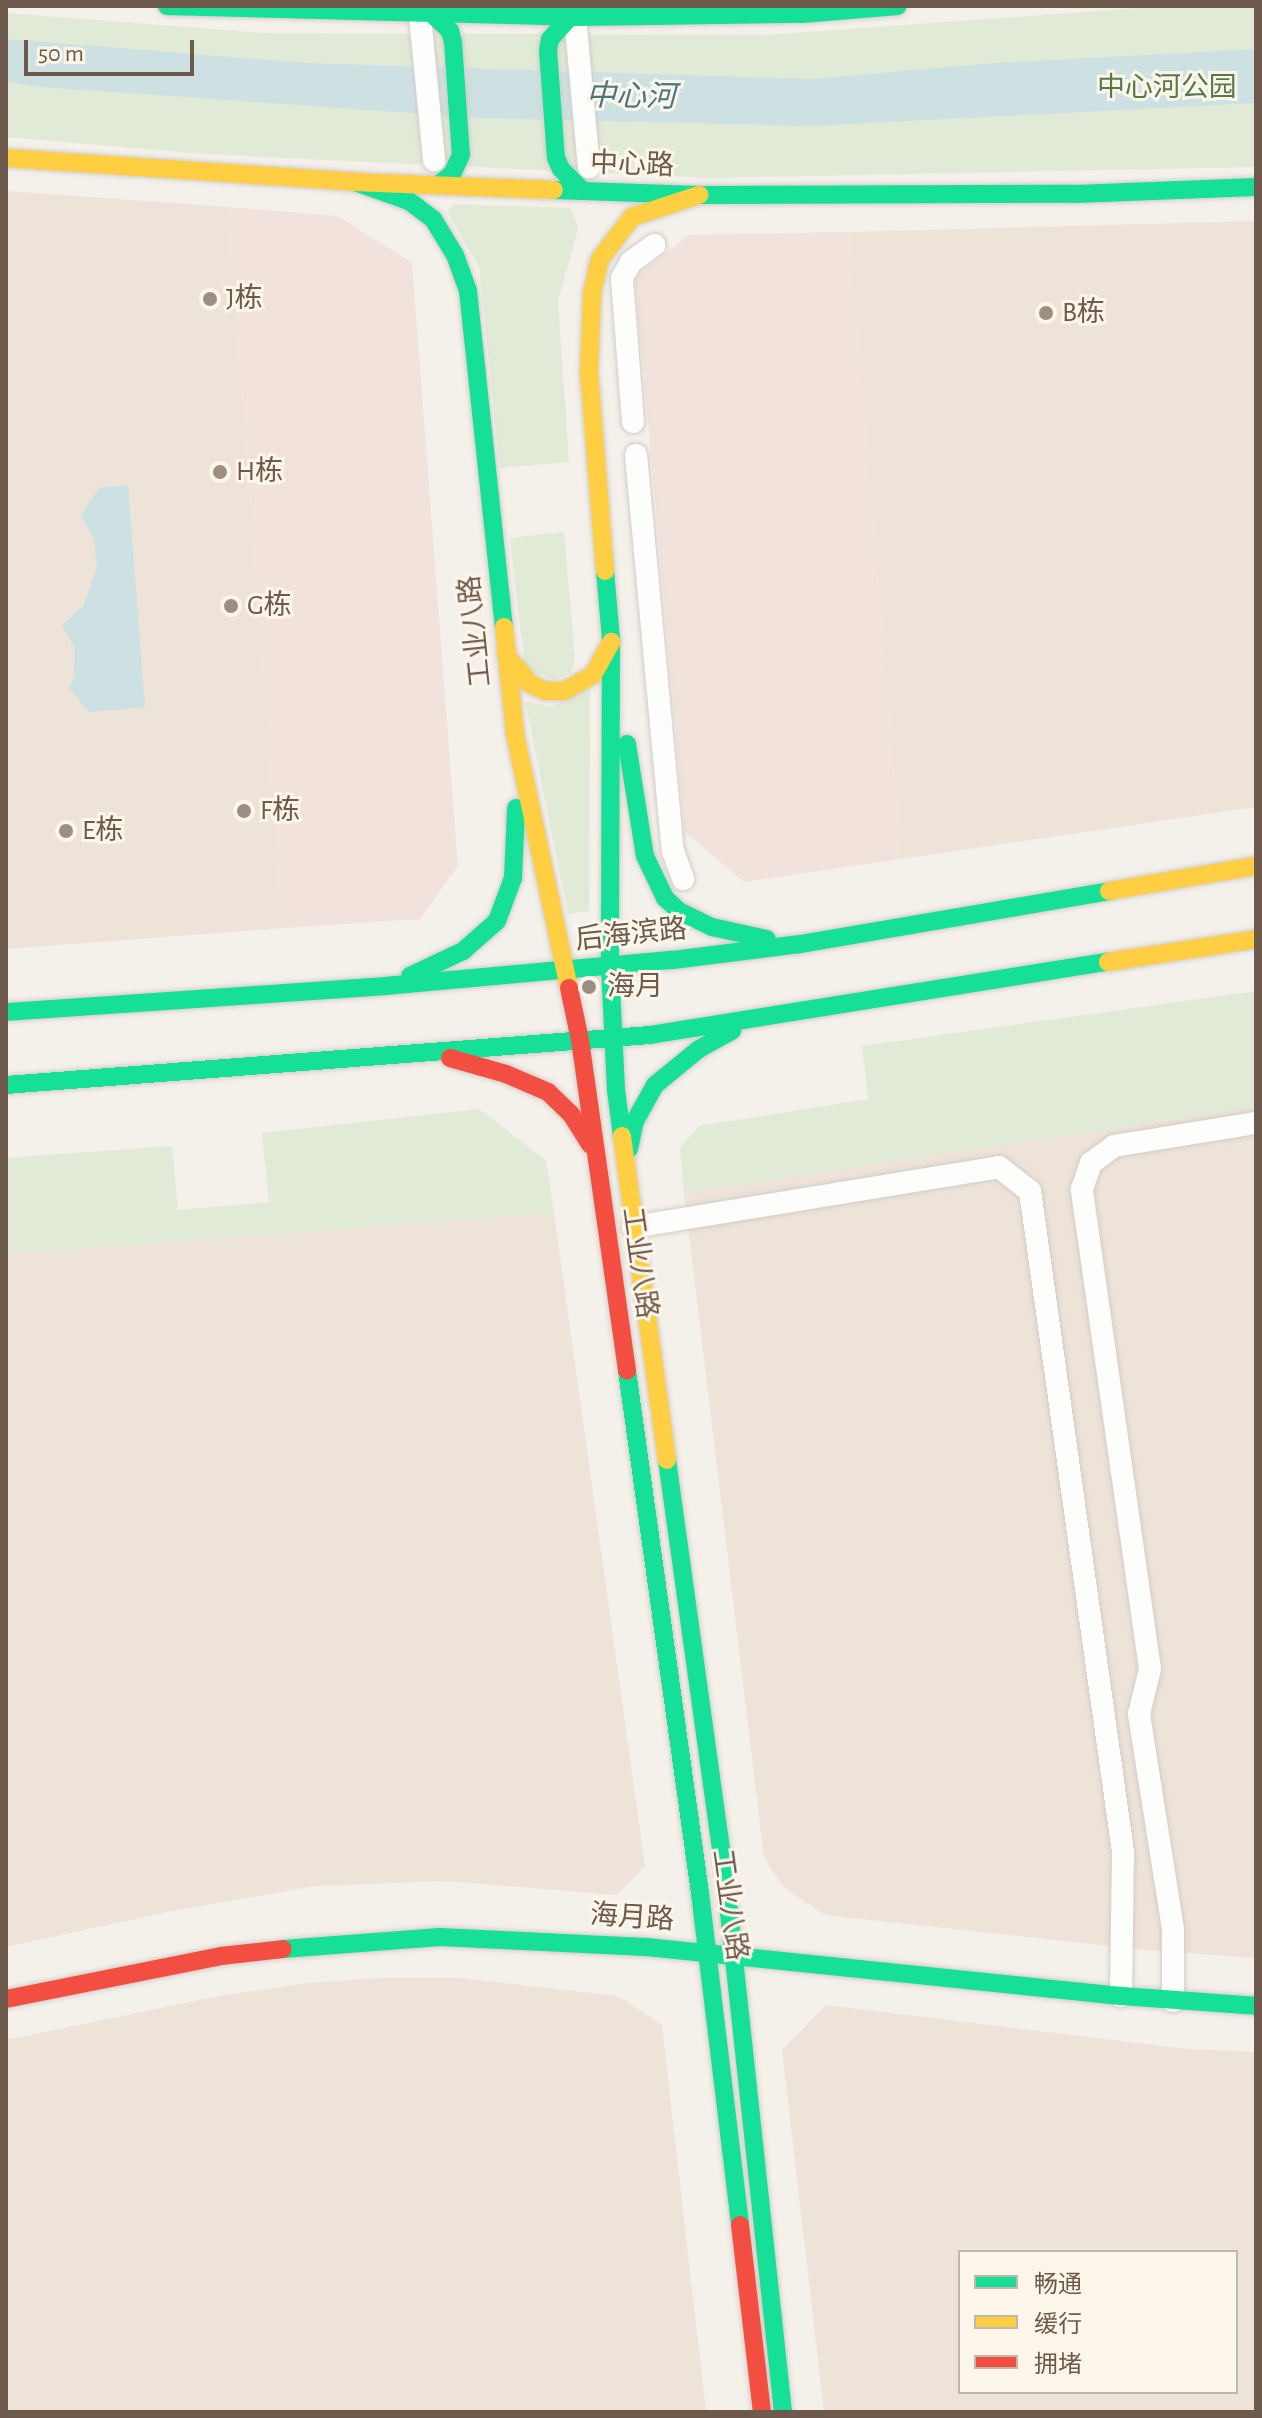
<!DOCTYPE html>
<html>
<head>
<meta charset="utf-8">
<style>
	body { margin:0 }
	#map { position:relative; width:1262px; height:2418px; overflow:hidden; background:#f4f0ea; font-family:"Alegreya Sans","Noto Sans SC",sans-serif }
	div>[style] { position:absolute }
	.residential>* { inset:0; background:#ede3d8 }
	.commercial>* { inset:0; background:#f1e3db }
	.green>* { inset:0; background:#e1ead6 }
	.water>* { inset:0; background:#cde1e3 }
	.roads { filter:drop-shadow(0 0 2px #d3cdc8) drop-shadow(0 0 2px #d3cdc8) }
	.street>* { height:22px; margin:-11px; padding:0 11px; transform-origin:11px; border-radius:11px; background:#fdfdfc }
	.fast>* { height:18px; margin:-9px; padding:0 9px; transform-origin:9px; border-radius:9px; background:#16e098 }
	.slow>* { height:18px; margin:-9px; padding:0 9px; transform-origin:9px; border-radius:9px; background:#ffcf43 }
	.jam>* { height:18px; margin:-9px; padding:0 9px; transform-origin:9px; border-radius:9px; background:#f24e42 }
	.dots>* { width:22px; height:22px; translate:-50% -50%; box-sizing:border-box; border:4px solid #fcf6ea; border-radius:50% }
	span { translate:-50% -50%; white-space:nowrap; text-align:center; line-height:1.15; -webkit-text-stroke:6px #fcf6ea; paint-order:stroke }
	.park-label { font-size:28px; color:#57794a }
	.street-label { font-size:28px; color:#6e594d }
	.poi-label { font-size:28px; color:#6e594d }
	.left { translate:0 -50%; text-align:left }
	.water-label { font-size:30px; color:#4a7680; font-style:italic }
	.frame { position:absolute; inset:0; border:8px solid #6e594d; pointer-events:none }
	.legend { position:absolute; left:958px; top:2250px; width:280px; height:144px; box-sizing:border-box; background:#fcf6ea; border:2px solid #c3b7ab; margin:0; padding:10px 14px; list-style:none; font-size:24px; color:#6e594d }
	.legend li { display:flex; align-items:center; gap:16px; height:40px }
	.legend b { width:40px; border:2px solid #c3b7ab }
	.scale { position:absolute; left:24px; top:40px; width:170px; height:36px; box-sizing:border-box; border:4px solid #6e594d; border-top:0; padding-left:10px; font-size:24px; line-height:28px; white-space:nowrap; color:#6e594d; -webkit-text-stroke:6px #fcf6ea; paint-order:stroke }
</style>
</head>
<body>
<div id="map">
	<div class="residential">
		<i style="clip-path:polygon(6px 191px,228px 207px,283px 928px,6px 949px)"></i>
		<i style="clip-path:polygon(1256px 221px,1256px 807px,901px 859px,848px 232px)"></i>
		<i style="clip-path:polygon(1256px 1107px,1256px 1958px,1146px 1950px,825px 1915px,784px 1888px,764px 1858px,684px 1193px)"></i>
		<i style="clip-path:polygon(554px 1213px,645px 1866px,617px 1895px,447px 1881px,315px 1886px,167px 1912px,6px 1947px,6px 1254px)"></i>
		<i style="clip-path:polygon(382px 1978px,459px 1978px,618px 1996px,662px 2025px,706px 2412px,6px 2412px,6px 2040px,219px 1996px,307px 1983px)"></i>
		<i style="clip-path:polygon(evenodd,826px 2005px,1187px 2049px,1256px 2052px,1256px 2412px,824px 2412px,782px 2050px,826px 2005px,960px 2252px,1236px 2252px,1236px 2392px,960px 2392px,960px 2252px)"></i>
	</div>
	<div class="commercial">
		<i style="clip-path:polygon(228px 207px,338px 216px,412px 263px,458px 866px,420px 919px,283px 928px)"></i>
		<i style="clip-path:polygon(848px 232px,901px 859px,744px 882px,685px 832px,635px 277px,689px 235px)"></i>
	</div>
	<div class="green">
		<i style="clip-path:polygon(1166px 6px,1256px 6px,1256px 167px,708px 178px,204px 154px,6px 137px,6px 13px,261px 33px,766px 35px)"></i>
		<i style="clip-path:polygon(453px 204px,571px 208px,578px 229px,558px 301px,569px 462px,500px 468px,479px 267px,447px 212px)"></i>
		<i style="clip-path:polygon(564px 532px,575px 658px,571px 673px,555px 680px,525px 668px,510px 538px)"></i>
		<i style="clip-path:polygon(590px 686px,589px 911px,568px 914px,525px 701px,551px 707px)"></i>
		<i style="clip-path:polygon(1256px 991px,1256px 1107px,684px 1193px,680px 1148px,699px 1126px,868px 1099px,862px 1046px)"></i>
		<i style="clip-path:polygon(479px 1109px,546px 1160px,554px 1213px,6px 1254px,6px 1158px,172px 1146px,178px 1210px,269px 1202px,262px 1133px)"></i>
	</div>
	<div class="water">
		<i style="clip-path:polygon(6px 39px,306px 63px,811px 79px,996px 63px,1256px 49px,1256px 103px,811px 126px,482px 118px,42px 87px,6px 82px)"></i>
		<i style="clip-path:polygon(128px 485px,145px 707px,89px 712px,69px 688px,74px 676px,75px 649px,62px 625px,83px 606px,97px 568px,94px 540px,81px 515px,99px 488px)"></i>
	</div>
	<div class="roads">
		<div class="street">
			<i style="left:419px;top:6px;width:155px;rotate:84.4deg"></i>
			<i style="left:574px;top:6px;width:162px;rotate:84.7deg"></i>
			<i style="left:633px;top:422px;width:144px;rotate:-94.4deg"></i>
			<i style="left:622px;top:278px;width:18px;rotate:-61deg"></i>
			<i style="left:631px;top:262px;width:29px;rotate:-36deg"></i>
			<i style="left:636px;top:455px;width:398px;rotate:84.7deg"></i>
			<i style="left:673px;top:851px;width:30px;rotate:70deg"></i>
			<i style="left:633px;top:1227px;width:371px;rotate:-9.3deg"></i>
			<i style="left:999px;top:1167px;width:39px;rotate:38deg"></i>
			<i style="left:1030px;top:1191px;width:668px;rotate:81.99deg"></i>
			<i style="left:1123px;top:1852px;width:144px;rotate:90.8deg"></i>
			<i style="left:1173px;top:2001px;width:72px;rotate:-90deg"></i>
			<i style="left:1173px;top:1929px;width:218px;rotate:-99deg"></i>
			<i style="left:1139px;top:1714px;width:46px;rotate:-76.3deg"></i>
			<i style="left:1150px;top:1669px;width:485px;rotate:-98.1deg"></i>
			<i style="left:1082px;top:1189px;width:28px;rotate:-71deg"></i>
			<i style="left:1091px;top:1163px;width:29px;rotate:-36deg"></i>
			<i style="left:1114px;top:1146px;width:144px;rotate:-9.2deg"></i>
		</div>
		<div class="fast">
			<i style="left:167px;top:6px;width:408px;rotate:1.5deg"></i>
			<i style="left:575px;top:17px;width:227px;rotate:-0.8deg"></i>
			<i style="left:802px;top:14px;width:96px;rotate:-4.8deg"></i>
			<i style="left:432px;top:14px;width:25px;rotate:43deg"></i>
			<i style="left:450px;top:31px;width:11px;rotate:75deg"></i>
			<i style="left:453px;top:42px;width:113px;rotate:86deg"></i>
			<i style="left:461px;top:155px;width:21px;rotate:115deg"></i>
			<i style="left:452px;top:174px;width:18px;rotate:142deg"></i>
			<i style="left:570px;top:17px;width:30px;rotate:132deg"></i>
			<i style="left:550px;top:39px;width:11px;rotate:100deg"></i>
			<i style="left:548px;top:50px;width:108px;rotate:85.8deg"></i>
			<i style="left:556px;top:158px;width:12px;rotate:66deg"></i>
			<i style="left:561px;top:169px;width:31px;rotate:45deg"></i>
			<i style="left:355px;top:182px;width:57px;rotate:19.4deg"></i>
			<i style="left:409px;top:201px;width:30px;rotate:37deg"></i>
			<i style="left:433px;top:219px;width:42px;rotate:58.6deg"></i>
			<i style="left:455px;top:255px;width:38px;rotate:70deg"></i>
			<i style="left:468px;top:291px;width:338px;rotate:83.9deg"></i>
			<i style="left:554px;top:190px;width:145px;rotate:2deg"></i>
			<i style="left:699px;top:195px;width:377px;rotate:-0.2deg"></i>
			<i style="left:1076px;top:194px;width:180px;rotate:-2.2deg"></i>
			<i style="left:605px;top:571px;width:69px;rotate:85deg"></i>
			<i style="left:611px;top:640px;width:327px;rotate:90.2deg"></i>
			<i style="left:610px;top:967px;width:123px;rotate:87.2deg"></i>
			<i style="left:616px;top:1090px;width:46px;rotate:82.6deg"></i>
			<i style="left:627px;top:744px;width:113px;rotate:80.9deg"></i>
			<i style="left:645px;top:856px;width:47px;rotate:64.5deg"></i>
			<i style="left:665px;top:898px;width:19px;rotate:43deg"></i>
			<i style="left:679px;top:911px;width:37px;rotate:26deg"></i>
			<i style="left:712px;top:927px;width:56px;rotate:12.3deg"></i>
			<i style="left:410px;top:976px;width:59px;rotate:-25.3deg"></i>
			<i style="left:463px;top:951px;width:45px;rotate:-41.4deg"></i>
			<i style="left:497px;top:921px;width:46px;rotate:-69.6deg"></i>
			<i style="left:513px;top:878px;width:70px;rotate:-87.5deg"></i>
			<i style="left:6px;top:1012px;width:380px;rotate:-3.9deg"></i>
			<i style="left:385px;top:986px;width:289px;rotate:-5.2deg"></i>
			<i style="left:673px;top:960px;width:128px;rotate:-7.2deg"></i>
			<i style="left:800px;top:944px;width:314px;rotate:-9.7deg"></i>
			<i style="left:6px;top:1085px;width:646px;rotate:-4.44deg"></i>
			<i style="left:650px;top:1035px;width:464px;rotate:-9.1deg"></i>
			<i style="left:629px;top:1149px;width:29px;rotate:-78deg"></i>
			<i style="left:635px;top:1121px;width:41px;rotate:-60.9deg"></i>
			<i style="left:655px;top:1085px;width:57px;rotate:-39.3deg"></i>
			<i style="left:699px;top:1049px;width:38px;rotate:-29deg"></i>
			<i style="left:627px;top:1371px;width:527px;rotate:82.04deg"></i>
			<i style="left:700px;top:1893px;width:334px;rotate:83.1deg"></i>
			<i style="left:667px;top:1460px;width:438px;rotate:82.1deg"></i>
			<i style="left:727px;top:1894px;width:521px;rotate:83.83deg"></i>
			<i style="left:283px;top:1949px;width:157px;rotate:-4.4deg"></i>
			<i style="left:440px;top:1937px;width:206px;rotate:2.8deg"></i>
			<i style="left:646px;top:1947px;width:478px;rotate:5.9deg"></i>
			<i style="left:1121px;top:1996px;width:135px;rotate:4.2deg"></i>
		</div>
		<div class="slow">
			<i style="left:6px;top:158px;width:350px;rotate:3.9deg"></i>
			<i style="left:355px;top:182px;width:199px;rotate:2.3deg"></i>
			<i style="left:605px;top:571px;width:200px;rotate:-94.6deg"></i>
			<i style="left:589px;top:372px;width:79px;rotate:-87.8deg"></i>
			<i style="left:592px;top:293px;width:35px;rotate:-77deg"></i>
			<i style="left:600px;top:259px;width:53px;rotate:-52.7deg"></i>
			<i style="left:632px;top:217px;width:71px;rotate:-18.2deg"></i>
			<i style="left:504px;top:627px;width:108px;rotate:84.1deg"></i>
			<i style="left:515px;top:734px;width:260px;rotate:78deg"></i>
			<i style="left:506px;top:655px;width:38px;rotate:50deg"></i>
			<i style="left:530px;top:684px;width:17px;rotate:24deg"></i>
			<i style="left:546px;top:691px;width:18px"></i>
			<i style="left:564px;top:691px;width:33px;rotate:-29deg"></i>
			<i style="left:593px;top:675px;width:38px;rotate:-61deg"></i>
			<i style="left:1109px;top:891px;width:149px;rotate:-9.7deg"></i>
			<i style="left:1108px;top:962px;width:150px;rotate:-8.8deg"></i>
			<i style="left:622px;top:1136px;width:327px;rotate:82.1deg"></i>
		</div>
		<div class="jam">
			<i style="left:569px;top:988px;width:53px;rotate:78.1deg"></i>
			<i style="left:580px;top:1040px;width:334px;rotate:81.9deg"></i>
			<i style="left:450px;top:1058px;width:58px;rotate:15.9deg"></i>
			<i style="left:506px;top:1074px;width:46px;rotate:23.2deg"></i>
			<i style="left:548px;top:1092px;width:32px;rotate:44deg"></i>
			<i style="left:571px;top:1114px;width:36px;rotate:58deg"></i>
			<i style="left:6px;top:1999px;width:219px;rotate:-11.3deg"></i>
			<i style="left:221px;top:1956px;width:62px;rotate:-6.4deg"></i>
			<i style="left:740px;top:2225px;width:188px;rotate:83.3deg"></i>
		</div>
	</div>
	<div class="dots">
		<i style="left:210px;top:299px;background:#9d8e84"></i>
		<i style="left:1046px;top:313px;background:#9d8e84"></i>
		<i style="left:220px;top:472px;background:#9d8e84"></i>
		<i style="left:231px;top:606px;background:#9d8e84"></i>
		<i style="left:244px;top:811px;background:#9d8e84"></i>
		<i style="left:66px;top:831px;background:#9d8e84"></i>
		<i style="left:589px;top:987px;background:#9d8e84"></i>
	</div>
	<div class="park-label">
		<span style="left:1167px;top:88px">中心河公园</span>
	</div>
	<div class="street-label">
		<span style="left:632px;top:165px;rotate:2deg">中心路</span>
		<span style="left:476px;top:631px;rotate:-96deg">工业八路</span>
		<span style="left:631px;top:935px;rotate:-6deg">后海滨路</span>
		<span style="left:639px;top:1263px;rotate:82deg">工业八路</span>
		<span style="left:729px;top:1905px;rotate:82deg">工业八路</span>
		<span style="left:632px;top:1918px;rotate:4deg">海月路</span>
	</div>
	<div class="poi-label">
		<span class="left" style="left:226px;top:299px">J栋</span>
		<span class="left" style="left:1062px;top:313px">B栋</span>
		<span class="left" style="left:236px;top:472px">H栋</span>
		<span class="left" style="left:247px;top:606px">G栋</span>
		<span class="left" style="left:260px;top:811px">F栋</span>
		<span class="left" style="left:82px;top:831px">E栋</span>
		<span class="left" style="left:607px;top:987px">海月</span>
	</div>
	<div class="water-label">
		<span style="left:631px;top:97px;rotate:1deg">中心河</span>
	</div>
	<div class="frame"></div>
	<ul class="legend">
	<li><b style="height:10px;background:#16e098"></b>畅通</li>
	<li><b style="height:10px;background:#ffcf43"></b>缓行</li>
	<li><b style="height:10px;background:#f24e42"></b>拥堵</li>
	</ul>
	<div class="scale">50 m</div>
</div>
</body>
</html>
